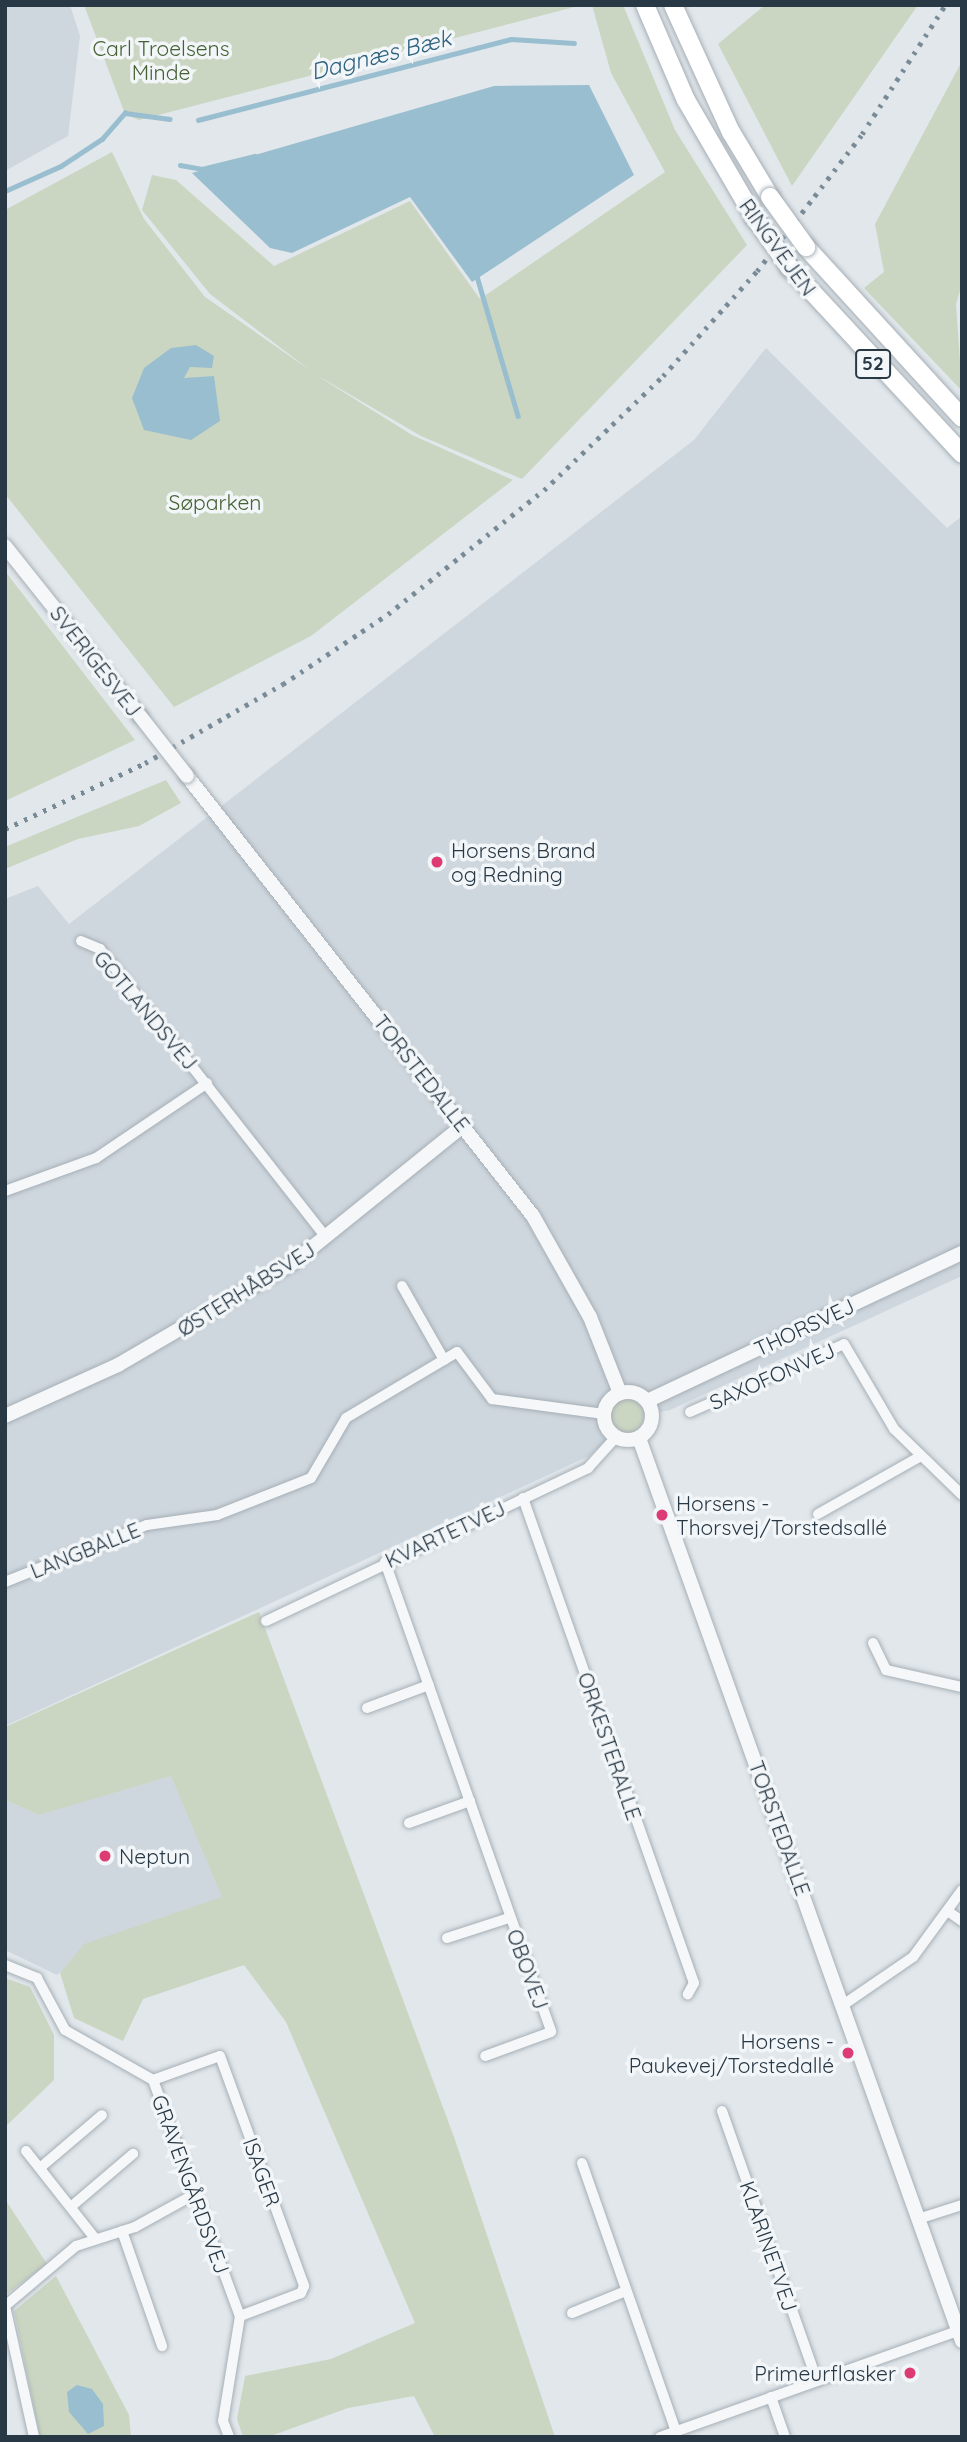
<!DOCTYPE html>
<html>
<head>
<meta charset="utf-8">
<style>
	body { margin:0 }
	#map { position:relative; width:967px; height:2442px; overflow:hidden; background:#e1e7eb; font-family:Quicksand,sans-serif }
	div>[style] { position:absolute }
	.built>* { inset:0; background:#cfd7de }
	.green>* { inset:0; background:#cbd6c2 }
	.round { border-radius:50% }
	.water>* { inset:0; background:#99becf }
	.stream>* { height:4.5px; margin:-2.25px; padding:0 2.25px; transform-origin:2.25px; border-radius:2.25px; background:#99becf }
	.roads { filter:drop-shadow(0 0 2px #a6afb6) drop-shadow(0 0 2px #a6afb6) }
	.minor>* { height:10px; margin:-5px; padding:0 5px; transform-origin:5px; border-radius:5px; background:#f5f7f9 }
	.tertiary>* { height:14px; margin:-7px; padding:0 7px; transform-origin:7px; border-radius:7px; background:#f5f7f9 }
	.tertiary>.ring { margin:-7px; padding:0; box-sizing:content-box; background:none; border:14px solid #f5f7f9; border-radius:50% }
	.primary>* { height:18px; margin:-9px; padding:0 9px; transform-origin:9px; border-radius:9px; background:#fff }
	.rail>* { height:4.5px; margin-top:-2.25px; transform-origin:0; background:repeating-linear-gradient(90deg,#798a97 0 3.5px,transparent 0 10.5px) }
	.bridges { filter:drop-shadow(0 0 2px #a6afb6) drop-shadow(0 0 2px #a6afb6) }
	.tertiary-bridge>* { height:14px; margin:-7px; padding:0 7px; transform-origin:7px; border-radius:7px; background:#f5f7f9 }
	.primary-bridge>* { height:18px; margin:-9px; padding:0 9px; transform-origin:9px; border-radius:9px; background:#fff }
	.dots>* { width:19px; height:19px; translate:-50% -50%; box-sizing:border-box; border:4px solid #f2f6f8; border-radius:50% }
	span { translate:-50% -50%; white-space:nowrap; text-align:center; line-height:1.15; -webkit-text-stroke:7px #f2f6f8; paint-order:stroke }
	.shield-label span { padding:2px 5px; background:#f2f6f8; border:2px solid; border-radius:5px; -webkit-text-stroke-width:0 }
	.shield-label { font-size:19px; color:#283845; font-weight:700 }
	.park-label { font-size:21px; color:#466234 }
	.street-label { font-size:21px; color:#283845 }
	.poi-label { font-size:21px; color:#283845 }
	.left { translate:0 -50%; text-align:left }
	.right { translate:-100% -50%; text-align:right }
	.water-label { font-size:23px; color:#2d617d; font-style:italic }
	.frame { position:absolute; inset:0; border:7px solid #283845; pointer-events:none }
</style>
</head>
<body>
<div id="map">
	<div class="built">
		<i style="clip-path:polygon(5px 5px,70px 5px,80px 36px,68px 136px,5px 171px)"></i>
		<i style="clip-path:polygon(766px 348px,947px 528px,962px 516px,962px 1276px,670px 1410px,633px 1417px,589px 1456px,5px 1726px,5px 899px,38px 886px,69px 924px,694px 440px)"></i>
		<i style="clip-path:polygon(171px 1775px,223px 1897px,77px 1958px,57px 1975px,5px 1950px,5px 1800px,39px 1815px)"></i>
	</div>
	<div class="green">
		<i style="clip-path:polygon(84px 5px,582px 5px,139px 120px,125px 114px)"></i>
		<i style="clip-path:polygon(592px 5px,623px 5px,675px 130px,747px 245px,522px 479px,421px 436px,313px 373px,412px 435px,513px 480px,311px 636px,174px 707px,5px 494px,5px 210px,112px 152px,144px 219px,205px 297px,311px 371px,210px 294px,142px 210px,152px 175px,176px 180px,274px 266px,410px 201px,480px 299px,665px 172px,611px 73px)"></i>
		<i style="clip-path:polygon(765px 5px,918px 5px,792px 186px,718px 44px)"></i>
		<i style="clip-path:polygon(962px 61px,962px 284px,956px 304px,962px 391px,864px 288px,884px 272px,875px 224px)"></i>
		<i style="clip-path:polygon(5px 571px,135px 740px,5px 801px)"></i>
		<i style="clip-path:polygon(166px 780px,181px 803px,139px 826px,78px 839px,5px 869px,5px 847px)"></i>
		<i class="round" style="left:610px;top:1399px;width:34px;height:34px"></i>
		<i style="clip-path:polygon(259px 1612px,454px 2137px,555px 2437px,435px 2437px,414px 2396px,348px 2408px,268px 2437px,243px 2437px,237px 2419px,245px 2376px,331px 2359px,415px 2323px,286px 2022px,244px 1965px,143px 1999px,123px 2041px,74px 2018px,60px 1973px,84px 1944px,222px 1897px,171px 1776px,39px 1815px,5px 1800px,5px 1727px)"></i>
		<i style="clip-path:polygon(5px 1978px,30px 1987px,54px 2035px,54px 2080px,5px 2127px)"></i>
		<i style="clip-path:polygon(5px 2199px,47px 2264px,8px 2293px,5px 2292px)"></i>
		<i style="clip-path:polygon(56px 2276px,129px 2415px,131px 2437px,40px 2437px,14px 2311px)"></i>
	</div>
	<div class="water">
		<i style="clip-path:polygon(589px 85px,634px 175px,472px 282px,410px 197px,292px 253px,270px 248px,192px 173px,494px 86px)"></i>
		<i style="clip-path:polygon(196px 345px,214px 356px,212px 368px,190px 367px,184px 378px,214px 376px,220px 421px,191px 440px,144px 430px,132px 398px,144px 368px,171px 348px)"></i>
		<i style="clip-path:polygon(77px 2385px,92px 2389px,103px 2404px,104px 2426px,88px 2434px,69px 2412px,67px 2392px)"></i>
	</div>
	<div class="stream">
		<i style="left:198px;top:120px;width:323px;rotate:-14.5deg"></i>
		<i style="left:511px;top:39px;width:63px;rotate:3.6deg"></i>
		<i style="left:180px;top:165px;width:22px;rotate:10deg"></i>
		<i style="left:202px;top:169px;width:54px;rotate:-14deg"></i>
		<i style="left:5px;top:191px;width:61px;rotate:-24.1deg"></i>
		<i style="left:61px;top:166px;width:49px;rotate:-33.4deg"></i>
		<i style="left:102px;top:139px;width:35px;rotate:-49deg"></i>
		<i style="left:125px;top:113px;width:45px;rotate:7.6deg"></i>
		<i style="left:476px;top:273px;width:149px;rotate:73.6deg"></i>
	</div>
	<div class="roads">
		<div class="minor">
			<i style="left:81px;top:941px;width:21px;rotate:23deg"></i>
			<i style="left:100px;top:949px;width:367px;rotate:51.9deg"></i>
			<i style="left:5px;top:1191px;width:97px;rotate:-19.9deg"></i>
			<i style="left:96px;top:1158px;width:134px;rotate:-34deg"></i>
			<i style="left:402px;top:1286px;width:85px;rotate:60.4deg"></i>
			<i style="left:690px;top:1412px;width:168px;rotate:-23.8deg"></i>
			<i style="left:844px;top:1344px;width:99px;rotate:59.5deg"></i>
			<i style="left:894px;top:1429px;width:95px;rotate:44.1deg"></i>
			<i style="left:523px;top:1498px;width:514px;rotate:70.58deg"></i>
			<i style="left:694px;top:1983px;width:13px;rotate:119deg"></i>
			<i style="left:818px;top:1514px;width:118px;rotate:-29.4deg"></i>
			<i style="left:385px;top:1562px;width:498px;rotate:70.5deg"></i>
			<i style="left:551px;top:2032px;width:70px;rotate:160deg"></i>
			<i style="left:5px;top:1582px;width:153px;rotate:-21.9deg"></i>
			<i style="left:147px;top:1525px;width:71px;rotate:-8.1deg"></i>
			<i style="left:217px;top:1515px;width:101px;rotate:-21.5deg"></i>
			<i style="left:311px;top:1478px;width:69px;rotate:-59.7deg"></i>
			<i style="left:346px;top:1418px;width:129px;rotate:-30.7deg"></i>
			<i style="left:457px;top:1352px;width:59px;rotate:53.3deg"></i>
			<i style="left:492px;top:1399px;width:113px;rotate:7.6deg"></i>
			<i style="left:266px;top:1621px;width:357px;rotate:-25.4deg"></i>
			<i style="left:588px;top:1468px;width:42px;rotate:-47.9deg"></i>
			<i style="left:873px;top:1643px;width:30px;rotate:64deg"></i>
			<i style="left:886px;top:1670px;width:78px;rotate:12.6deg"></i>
			<i style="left:367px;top:1708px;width:66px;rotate:-20.4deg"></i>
			<i style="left:409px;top:1823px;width:65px;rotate:-19.8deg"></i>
			<i style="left:949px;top:1912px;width:16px;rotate:35deg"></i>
			<i style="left:447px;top:1938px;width:65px;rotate:-17.9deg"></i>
			<i style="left:5px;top:1965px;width:35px;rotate:22deg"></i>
			<i style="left:37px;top:1978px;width:59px;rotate:61.7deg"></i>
			<i style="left:65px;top:2030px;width:101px;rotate:29.6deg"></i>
			<i style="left:153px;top:2080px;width:252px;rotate:69.8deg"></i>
			<i style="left:240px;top:2316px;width:106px;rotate:99.2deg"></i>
			<i style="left:223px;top:2421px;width:17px;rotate:69deg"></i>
			<i style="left:843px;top:2005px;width:85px;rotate:-34.4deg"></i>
			<i style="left:913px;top:1957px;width:83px;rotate:-53.8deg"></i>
			<i style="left:153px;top:2080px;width:71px;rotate:-19.7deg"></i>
			<i style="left:220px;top:2056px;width:245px;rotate:69.9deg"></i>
			<i style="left:304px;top:2286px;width:8px;rotate:113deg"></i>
			<i style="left:301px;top:2293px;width:65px;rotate:159.3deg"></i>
			<i style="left:722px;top:2111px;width:286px;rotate:70.6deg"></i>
			<i style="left:26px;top:2151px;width:110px;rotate:51.7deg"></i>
			<i style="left:582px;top:2163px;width:284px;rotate:70.7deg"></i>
			<i style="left:41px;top:2167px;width:80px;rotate:-40.4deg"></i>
			<i style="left:73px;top:2205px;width:79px;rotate:-40.4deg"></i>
			<i style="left:918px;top:2219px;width:46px;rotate:-17.7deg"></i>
			<i style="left:122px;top:2231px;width:122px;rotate:70.8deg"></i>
			<i style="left:5px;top:2306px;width:93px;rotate:-40.2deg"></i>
			<i style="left:76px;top:2246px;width:62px;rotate:-17.9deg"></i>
			<i style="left:135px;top:2227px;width:68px;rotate:-28.8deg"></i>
			<i style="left:5px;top:2306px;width:134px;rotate:77.5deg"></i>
			<i style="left:572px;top:2313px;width:58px;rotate:-22.2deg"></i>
			<i style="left:771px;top:2397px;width:42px;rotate:70.7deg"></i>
			<i style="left:660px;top:2437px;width:316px;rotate:-19.6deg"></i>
		</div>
		<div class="tertiary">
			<i style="left:5px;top:546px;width:217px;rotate:51.5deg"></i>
			<i style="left:187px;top:776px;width:560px;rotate:51.82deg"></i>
			<i style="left:533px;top:1216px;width:116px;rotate:60.6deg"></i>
			<i style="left:590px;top:1317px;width:82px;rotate:68.5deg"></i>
			<i class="ring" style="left:604px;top:1392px;width:34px;height:34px"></i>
			<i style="left:647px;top:1401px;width:348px;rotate:-25.2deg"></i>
			<i style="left:5px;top:1416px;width:124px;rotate:-24.3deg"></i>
			<i style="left:118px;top:1365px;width:204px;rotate:-30.3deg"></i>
			<i style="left:294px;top:1262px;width:218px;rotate:-38.9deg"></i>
			<i style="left:639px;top:1438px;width:959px;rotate:70.32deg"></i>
		</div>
		<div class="primary">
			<i style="left:645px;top:5px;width:103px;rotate:66.7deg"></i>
			<i style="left:686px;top:100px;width:135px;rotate:59.8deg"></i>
			<i style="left:673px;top:5px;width:140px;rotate:65.5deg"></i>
			<i style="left:731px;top:132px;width:76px;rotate:59deg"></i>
			<i style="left:806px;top:247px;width:231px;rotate:47.6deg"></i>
			<i style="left:790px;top:268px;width:253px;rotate:47.2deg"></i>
		</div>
	</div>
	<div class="rail">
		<i style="left:5px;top:829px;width:155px;rotate:-25.2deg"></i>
		<i style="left:145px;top:763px;width:159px;rotate:-29.8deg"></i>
		<i style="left:283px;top:684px;width:126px;rotate:-33.7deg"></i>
		<i style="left:388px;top:614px;width:199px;rotate:-38.5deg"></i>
		<i style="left:544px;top:490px;width:165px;rotate:-43.8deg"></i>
		<i style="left:663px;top:376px;width:141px;rotate:-48.2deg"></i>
		<i style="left:757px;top:271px;width:173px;rotate:-52.5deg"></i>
		<i style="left:862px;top:134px;width:153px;rotate:-57.2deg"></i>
	</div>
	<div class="bridges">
		<div class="tertiary-bridge">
			<i style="left:140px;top:716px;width:76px;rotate:51.9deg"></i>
		</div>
		<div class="primary-bridge">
			<i style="left:770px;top:197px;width:62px;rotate:54.2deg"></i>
			<i style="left:754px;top:217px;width:62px;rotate:54.8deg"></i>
		</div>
	</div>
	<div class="dots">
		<i style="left:437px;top:862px;background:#dc3b73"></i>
		<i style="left:662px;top:1515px;background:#dc3b73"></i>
		<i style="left:105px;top:1856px;background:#dc3b73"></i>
		<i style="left:848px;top:2053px;background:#dc3b73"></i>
		<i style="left:910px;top:2373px;background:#dc3b73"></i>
	</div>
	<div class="shield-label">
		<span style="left:873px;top:364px">52</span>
	</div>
	<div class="park-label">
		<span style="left:161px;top:60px">Carl Troelsens<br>Minde</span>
		<span style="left:215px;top:502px">Søparken</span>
	</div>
	<div class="street-label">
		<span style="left:778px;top:247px;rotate:54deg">RINGVEJEN</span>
		<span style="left:96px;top:661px;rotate:52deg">SVERIGESVEJ</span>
		<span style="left:146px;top:1010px;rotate:50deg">GOTLANDSVEJ</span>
		<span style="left:422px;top:1073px;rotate:52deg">TORSTEDALLE</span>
		<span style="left:246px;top:1289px;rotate:-32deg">ØSTERHÅBSVEJ</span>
		<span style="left:804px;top:1327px;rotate:-25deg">THORSVEJ</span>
		<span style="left:772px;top:1376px;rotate:-24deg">SAXOFONVEJ</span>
		<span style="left:445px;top:1534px;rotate:-25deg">KVARTETVEJ</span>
		<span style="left:85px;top:1550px;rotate:-22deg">LANGBALLE</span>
		<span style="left:610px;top:1746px;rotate:71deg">ORKESTERALLE</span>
		<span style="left:780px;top:1828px;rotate:70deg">TORSTEDALLE</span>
		<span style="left:528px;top:1969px;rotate:70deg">OBOVEJ</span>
		<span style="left:262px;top:2172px;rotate:70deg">ISAGER</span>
		<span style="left:191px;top:2184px;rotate:70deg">GRAVENGÅRDSVEJ</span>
		<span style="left:769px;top:2246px;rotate:71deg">KLARINETVEJ</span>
	</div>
	<div class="poi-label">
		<span class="left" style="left:451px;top:862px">Horsens Brand<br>og Redning</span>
		<span class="left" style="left:676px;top:1515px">Horsens -<br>Thorsvej/Torstedsallé</span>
		<span class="left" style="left:119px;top:1856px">Neptun</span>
		<span class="right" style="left:834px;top:2053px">Horsens -<br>Paukevej/Torstedallé</span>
		<span class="right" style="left:896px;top:2373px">Primeurflasker</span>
	</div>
	<div class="water-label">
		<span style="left:381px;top:55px;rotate:-14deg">Dagnæs Bæk</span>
	</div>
	<div class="frame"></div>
</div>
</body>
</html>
